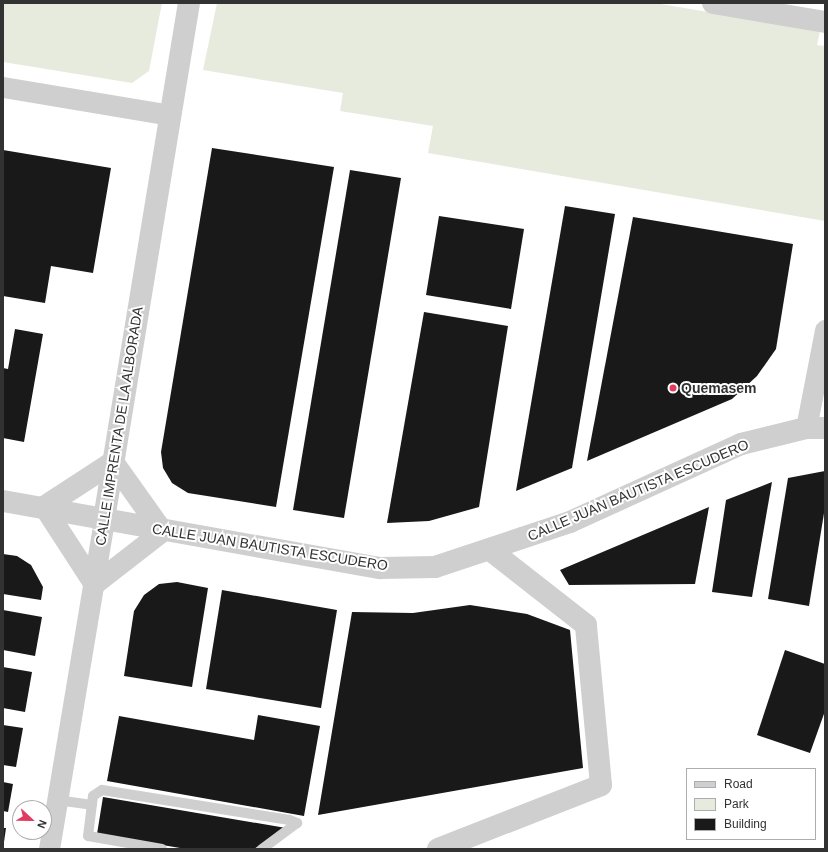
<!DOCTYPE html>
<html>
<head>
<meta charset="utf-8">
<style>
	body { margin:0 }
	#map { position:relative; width:828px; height:852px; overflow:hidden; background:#fff; font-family:Helvetica,sans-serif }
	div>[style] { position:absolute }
	.green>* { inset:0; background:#e7ebde }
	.building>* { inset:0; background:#191919 }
	.service>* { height:10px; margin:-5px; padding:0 5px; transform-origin:5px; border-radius:5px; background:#cfcfcf }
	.minor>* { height:21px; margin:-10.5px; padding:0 10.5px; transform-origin:10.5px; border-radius:10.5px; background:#cfcfcf }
	.tertiary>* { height:22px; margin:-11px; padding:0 11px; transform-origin:11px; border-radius:11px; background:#cfcfcf }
	.dots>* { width:11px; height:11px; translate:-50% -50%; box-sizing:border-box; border:2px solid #fff; border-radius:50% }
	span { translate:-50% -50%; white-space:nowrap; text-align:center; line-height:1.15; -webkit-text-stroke:4px #fff; paint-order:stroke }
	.poi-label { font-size:14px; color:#323232; font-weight:700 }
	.left { translate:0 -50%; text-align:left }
	.street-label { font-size:14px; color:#323232 }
	.frame { position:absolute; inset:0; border:4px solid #323232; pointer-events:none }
	.legend { position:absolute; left:686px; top:768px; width:130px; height:72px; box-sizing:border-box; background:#fff; border:1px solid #adadad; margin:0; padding:5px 7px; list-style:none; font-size:12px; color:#323232 }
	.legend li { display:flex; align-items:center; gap:8px; height:20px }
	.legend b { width:20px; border:1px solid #adadad }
	.north { position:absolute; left:12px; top:800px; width:40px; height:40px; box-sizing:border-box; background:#fff; border:1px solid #adadad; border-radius:50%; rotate:112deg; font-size:11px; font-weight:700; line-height:16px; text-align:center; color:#323232 }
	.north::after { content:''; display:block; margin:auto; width:14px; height:18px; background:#e13b60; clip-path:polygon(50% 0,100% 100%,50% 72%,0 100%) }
</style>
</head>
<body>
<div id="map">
	<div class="green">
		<i style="clip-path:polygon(3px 3px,162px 3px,149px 71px,132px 83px,3px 62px)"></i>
		<i style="clip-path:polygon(217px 3px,655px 3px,820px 31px,817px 45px,825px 46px,825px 221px,428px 153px,433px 126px,340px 111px,343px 93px,203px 70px)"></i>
	</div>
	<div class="building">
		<i style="clip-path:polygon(212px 148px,334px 167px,276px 507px,188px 493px,172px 483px,163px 468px,161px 452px)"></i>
		<i style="clip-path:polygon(3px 150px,111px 168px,93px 273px,51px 266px,45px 303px,3px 296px)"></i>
		<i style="clip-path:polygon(350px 170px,401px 178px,344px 518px,293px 510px)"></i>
		<i style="clip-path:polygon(565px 206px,615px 214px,572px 468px,516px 491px)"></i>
		<i style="clip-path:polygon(439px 216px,524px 229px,511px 309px,426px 295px)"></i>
		<i style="clip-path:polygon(633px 217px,793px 244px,776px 349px,757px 376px,732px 399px,587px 461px)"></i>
		<i style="clip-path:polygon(424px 312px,508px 326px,479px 507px,429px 521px,387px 523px)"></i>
		<i style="clip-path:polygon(15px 329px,43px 334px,24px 442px,3px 438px,3px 368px,8px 369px)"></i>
		<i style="clip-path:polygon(825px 471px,825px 507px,809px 606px,768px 599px,788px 478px)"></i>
		<i style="clip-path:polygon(772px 482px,752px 597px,712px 592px,726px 500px)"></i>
		<i style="clip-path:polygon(709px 507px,695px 584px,569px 585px,560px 570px)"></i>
		<i style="clip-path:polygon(3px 554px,17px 556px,31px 565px,43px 587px,41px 600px,3px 594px)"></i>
		<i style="clip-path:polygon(177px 582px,208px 588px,192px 687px,124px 676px,134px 611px,144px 595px,159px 584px)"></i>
		<i style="clip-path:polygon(222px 590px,337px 610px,321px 708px,206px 689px)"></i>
		<i style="clip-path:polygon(470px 605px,527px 614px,570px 630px,583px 768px,318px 815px,352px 612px,413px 613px)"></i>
		<i style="clip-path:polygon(3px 610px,42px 617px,35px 656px,3px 650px)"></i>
		<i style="clip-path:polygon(785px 650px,825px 664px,825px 711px,810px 753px,757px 735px)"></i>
		<i style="clip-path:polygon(3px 667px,32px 672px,25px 712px,3px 708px)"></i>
		<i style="clip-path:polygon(258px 715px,320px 726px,304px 816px,107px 781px,119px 716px,254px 740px)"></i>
		<i style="clip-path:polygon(3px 725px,23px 728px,16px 767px,3px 765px)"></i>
		<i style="clip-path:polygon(3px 782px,13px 784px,8px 812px,3px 811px)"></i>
		<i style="clip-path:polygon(103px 797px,286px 828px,254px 849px,186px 849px,97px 834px)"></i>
		<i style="clip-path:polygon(3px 828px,6px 828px,4px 842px,3px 842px)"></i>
	</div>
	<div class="service">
		<i style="left:57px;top:800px;width:35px;rotate:8deg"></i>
		<i style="left:162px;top:849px;width:75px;rotate:-170deg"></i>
		<i style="left:88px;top:836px;width:40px;rotate:-82.9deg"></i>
		<i style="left:93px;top:796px;width:11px;rotate:-34deg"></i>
		<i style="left:102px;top:790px;width:190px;rotate:9.1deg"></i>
		<i style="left:290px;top:820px;width:8px;rotate:23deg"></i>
		<i style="left:297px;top:823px;width:44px;rotate:143.4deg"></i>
	</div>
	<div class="minor">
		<i style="left:3px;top:87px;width:169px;rotate:9.5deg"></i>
		<i style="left:806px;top:428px;width:100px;rotate:-79deg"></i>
		<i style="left:44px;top:507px;width:92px;rotate:57deg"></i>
		<i style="left:94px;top:584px;width:86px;rotate:-37.9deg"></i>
		<i style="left:49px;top:849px;width:335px;rotate:-80.5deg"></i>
	</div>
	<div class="tertiary">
		<i style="left:713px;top:3px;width:114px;rotate:9.6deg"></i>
		<i style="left:3px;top:501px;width:383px;rotate:10.1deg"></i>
		<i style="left:380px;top:568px;width:55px;rotate:-1deg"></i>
		<i style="left:435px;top:567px;width:142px;rotate:-18.4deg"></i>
		<i style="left:570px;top:522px;width:188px;rotate:-24.5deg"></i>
		<i style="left:741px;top:444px;width:67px;rotate:-13.8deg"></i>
		<i style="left:806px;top:428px;width:19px"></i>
		<i style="left:44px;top:507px;width:82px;rotate:-33.1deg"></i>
		<i style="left:113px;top:462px;width:85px;rotate:54.6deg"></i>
		<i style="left:104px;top:519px;width:523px;rotate:-80.65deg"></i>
		<i style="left:438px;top:849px;width:175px;rotate:-21.4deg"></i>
		<i style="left:601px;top:785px;width:161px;rotate:-95.4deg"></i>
		<i style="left:586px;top:625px;width:122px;rotate:-142deg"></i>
	</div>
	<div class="dots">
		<i style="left:673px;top:388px;background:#e13b60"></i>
	</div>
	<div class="poi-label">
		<span class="left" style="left:681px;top:388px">Quemasem</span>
	</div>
	<div class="street-label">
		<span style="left:119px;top:426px;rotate:-81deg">CALLE IMPRENTA DE LA ALBORADA</span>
		<span style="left:638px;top:490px;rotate:-23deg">CALLE JUAN BAUTISTA ESCUDERO</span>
		<span style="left:270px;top:547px;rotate:9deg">CALLE JUAN BAUTISTA ESCUDERO</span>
	</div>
	<div class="frame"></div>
	<ul class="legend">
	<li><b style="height:5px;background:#cfcfcf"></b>Road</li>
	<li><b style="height:11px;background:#e7ebde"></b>Park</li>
	<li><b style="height:11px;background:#191919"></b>Building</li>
	</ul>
	<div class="north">N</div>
</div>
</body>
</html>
